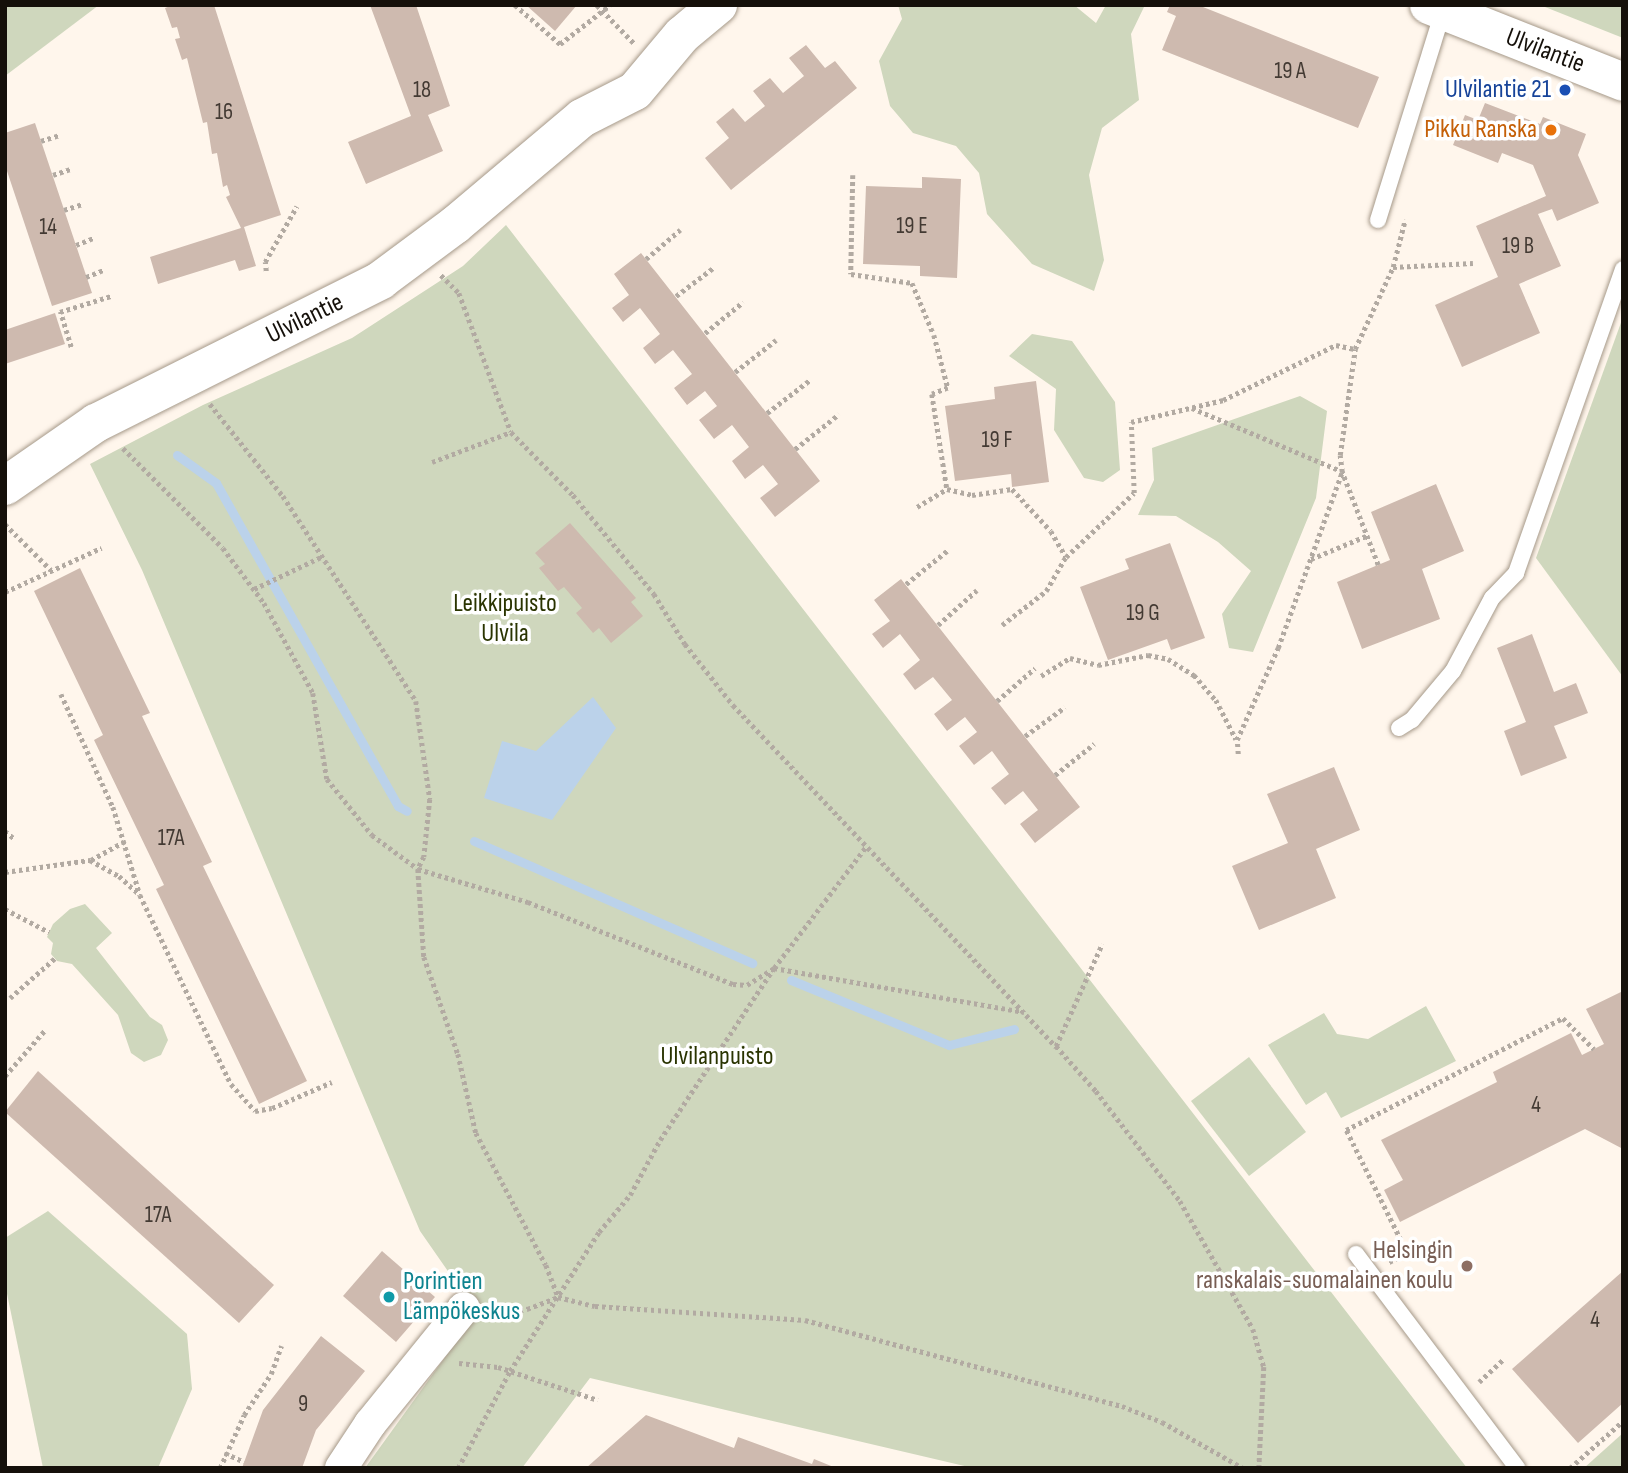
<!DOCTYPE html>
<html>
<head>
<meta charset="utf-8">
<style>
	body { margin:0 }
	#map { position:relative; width:1628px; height:1473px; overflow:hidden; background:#fff6ec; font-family:"Sofia Sans Condensed",sans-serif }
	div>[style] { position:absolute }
	.green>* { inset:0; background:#cfd7bd }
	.water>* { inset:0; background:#bbd2ea }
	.stream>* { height:9px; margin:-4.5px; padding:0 4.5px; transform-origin:4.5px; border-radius:4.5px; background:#bbd2ea }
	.building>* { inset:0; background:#cebaaf }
	.path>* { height:4.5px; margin-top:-2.25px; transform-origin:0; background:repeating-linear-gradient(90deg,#b2aaa2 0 3.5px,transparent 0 7px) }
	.roads { filter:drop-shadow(0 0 2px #a69989) drop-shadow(0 0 2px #a69989) }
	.service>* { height:16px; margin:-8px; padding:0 8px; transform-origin:8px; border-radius:8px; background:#fff }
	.minor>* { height:32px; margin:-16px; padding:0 16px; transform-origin:16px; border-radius:16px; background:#fff }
	.tertiary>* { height:38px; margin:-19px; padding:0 19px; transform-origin:19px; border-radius:19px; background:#fff }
	.dots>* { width:19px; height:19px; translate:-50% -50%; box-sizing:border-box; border:4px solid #fff; border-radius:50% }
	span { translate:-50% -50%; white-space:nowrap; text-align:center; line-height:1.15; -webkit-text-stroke:7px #fff; paint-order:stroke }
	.number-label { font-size:23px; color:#433a33 }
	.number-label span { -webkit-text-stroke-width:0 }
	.street-label { font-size:26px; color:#15100a }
	.transit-label { font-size:26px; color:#164399 }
	.right { translate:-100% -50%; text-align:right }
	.food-label { font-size:26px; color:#c56008 }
	.park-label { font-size:26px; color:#2a3401 }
	.education-label { font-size:26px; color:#785e54 }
	.culture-label { font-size:26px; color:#0d838f }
	.left { translate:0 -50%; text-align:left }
	.frame { position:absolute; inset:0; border:7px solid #15100a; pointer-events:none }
</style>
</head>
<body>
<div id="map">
	<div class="green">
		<i style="clip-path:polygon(5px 5px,99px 5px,5px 76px)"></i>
		<i style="clip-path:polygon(898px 5px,1074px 5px,1096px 23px,1106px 5px,1145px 5px,1131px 34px,1139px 100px,1102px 128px,1089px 175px,1104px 260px,1094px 291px,1032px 264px,987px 214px,979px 173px,956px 146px,913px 133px,890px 106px,879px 61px,902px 19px)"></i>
		<i style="clip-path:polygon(1540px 5px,1623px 5px,1623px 38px)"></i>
		<i style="clip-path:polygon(506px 225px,1182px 1099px,1467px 1468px,973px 1468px,590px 1378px,522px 1468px,365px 1468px,477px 1313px,420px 1231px,142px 570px,90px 464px,203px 405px,352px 338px,463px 266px)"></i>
		<i style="clip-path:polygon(1623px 317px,1623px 677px,1536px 558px)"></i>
		<i style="clip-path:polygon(1032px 334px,1072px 341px,1115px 402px,1120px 470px,1103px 482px,1084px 478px,1054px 430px,1056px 389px,1009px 356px)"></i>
		<i style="clip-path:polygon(1300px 396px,1327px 411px,1316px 498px,1253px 652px,1229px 648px,1222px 614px,1251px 571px,1218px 542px,1176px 516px,1138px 515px,1154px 480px,1152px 448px)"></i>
		<i style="clip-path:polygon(85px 904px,112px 933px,96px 948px,150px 1017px,162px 1025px,168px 1040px,161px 1055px,144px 1062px,131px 1053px,118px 1015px,72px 964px,57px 961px,51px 954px,53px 943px,47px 937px,53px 924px,70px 909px)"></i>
		<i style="clip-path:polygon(1426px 1006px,1456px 1061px,1341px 1118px,1326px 1092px,1306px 1105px,1268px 1045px,1324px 1013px,1337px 1034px,1368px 1039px)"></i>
		<i style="clip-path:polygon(1249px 1057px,1306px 1132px,1249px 1176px,1191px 1101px)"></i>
		<i style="clip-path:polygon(48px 1211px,187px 1334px,192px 1389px,158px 1468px,43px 1468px,5px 1284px,5px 1238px)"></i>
		<i style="clip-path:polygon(1623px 1433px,1623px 1468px,1584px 1468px)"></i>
	</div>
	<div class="water">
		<i style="clip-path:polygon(593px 697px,616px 728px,552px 820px,484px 798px,502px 741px,536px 751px)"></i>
	</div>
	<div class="stream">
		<i style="left:177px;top:455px;width:48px;rotate:35.7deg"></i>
		<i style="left:216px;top:483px;width:371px;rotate:60.6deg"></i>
		<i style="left:398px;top:806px;width:10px;rotate:29deg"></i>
		<i style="left:474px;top:841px;width:304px;rotate:23.7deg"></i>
		<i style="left:791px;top:980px;width:171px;rotate:22.4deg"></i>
		<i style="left:949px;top:1045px;width:67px;rotate:-13.8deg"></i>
	</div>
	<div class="building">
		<i style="clip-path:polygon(173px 5px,214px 5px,281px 215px,244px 227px,256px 266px,239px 271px,235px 260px,158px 284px,150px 257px,241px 228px,226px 197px,230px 195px,227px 185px,223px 187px,217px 153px,212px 154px,207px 122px,203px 123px,187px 58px,182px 60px,175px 39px,180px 38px,177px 27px,172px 28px,165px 8px)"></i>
		<i style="clip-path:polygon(370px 5px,416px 5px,450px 106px,428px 115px,443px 151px,366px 184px,348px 142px,411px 116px)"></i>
		<i style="clip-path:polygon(526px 5px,577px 5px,555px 31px)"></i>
		<i style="clip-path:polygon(1170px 5px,1198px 5px,1379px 77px,1358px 128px,1162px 50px,1176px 16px,1167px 12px)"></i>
		<i style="clip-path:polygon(806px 45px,825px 68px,835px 61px,857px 88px,731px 190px,705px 158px,729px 138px,716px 122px,733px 108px,745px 122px,765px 106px,753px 91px,770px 78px,783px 93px,804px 76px,789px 58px)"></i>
		<i style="clip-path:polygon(1485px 103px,1540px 124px,1543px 117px,1586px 134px,1578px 155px,1599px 203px,1557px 221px,1552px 209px,1538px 214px,1561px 266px,1519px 284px,1540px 333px,1462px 367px,1435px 305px,1498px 277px,1476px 226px,1546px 196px,1533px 165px,1502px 153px,1498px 163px,1453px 145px,1465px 115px,1478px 120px)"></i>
		<i style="clip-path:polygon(35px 123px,92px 293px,52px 306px,5px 165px,5px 133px)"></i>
		<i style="clip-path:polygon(922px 177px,961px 179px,957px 278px,920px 276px,920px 266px,863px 264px,866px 186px,922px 188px)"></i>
		<i style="clip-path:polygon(641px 253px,820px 481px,775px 517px,760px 498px,778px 484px,763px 465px,745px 479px,732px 461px,749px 447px,732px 425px,714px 439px,699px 420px,717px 406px,705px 391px,687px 405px,674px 388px,692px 374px,673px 350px,655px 364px,643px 348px,660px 334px,640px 308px,623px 322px,612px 308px,629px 295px,614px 274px)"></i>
		<i style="clip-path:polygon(55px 313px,65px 344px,5px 364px,5px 330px)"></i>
		<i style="clip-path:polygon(1036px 381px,1049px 482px,1012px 487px,1011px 474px,955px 481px,945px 406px,995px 399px,994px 387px)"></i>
		<i style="clip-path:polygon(1436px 484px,1464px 551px,1422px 569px,1440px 619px,1362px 649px,1337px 582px,1390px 560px,1371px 512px)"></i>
		<i style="clip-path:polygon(570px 523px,636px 598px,631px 602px,643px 616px,611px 643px,599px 628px,593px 633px,576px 613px,582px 608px,564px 587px,558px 591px,539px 568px,545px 564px,535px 553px)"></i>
		<i style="clip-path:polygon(1170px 543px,1205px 638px,1171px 650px,1167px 639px,1108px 660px,1080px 587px,1129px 569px,1125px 559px)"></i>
		<i style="clip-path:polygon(80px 568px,150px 713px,142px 716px,212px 862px,203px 866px,307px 1081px,259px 1104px,156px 889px,164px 885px,94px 740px,103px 735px,34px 591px)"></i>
		<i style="clip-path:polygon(901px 579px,1080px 807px,1035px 843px,1020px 824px,1038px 810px,1023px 791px,1005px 805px,991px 788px,1009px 774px,992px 751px,974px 765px,959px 746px,977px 732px,965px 717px,947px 731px,934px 714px,952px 700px,933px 677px,915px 690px,903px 674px,920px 660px,900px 634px,883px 648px,872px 634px,890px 621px,874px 600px)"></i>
		<i style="clip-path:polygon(1532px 634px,1554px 692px,1576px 683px,1588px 713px,1554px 726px,1567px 758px,1521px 776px,1504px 731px,1526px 722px,1497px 648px)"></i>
		<i style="clip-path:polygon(1334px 767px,1360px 830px,1316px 849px,1336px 898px,1259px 930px,1232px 866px,1288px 843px,1267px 794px)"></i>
		<i style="clip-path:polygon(1623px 991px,1623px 1149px,1585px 1129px,1400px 1222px,1384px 1190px,1403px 1180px,1381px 1140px,1497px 1082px,1493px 1072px,1571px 1033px,1582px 1055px,1604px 1044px,1586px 1009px)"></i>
		<i style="clip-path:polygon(38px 1071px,274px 1285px,239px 1323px,5px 1112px)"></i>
		<i style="clip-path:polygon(382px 1251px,435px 1297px,396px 1342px,343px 1296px)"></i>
		<i style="clip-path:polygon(1623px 1271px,1623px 1403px,1578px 1443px,1512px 1369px)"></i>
		<i style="clip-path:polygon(321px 1336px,365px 1371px,316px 1430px,302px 1468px,242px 1468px,263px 1410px)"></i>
		<i style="clip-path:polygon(646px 1415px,734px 1448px,738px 1437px,812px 1464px,814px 1459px,836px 1468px,586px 1468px)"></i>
	</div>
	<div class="path">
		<i style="left:515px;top:5px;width:60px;rotate:40.9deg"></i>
		<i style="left:560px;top:44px;width:63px;rotate:-38deg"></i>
		<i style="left:597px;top:5px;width:53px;rotate:45.8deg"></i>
		<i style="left:41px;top:141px;width:20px;rotate:-18deg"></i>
		<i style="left:53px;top:175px;width:18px;rotate:-19deg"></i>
		<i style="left:853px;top:175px;width:99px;rotate:91.2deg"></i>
		<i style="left:851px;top:274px;width:62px;rotate:8.4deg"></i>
		<i style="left:912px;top:283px;width:56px;rotate:67.1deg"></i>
		<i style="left:934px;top:335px;width:55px;rotate:75.2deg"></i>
		<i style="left:948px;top:388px;width:17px;rotate:159deg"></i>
		<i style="left:932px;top:394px;width:96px;rotate:81deg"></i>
		<i style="left:64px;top:210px;width:19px;rotate:-18deg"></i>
		<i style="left:76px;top:245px;width:18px;rotate:-22deg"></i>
		<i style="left:646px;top:259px;width:45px;rotate:-40.5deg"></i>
		<i style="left:1393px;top:267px;width:49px;rotate:-75.7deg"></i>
		<i style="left:266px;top:271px;width:9px;rotate:-96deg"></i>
		<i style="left:265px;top:262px;width:64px;rotate:-60.3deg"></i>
		<i style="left:441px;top:275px;width:25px;rotate:45deg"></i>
		<i style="left:459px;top:293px;width:148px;rotate:69.5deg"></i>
		<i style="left:511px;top:432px;width:88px;rotate:45.5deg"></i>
		<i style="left:573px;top:495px;width:128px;rotate:50.7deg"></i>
		<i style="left:654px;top:594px;width:59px;rotate:58.2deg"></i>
		<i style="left:685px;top:644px;width:78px;rotate:51.8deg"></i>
		<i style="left:733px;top:705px;width:470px;rotate:46.6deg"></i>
		<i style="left:1056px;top:1046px;width:60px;rotate:48.4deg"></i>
		<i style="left:1096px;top:1091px;width:138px;rotate:52.6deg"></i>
		<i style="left:1180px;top:1201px;width:147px;rotate:60.3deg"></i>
		<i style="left:1253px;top:1329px;width:40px;rotate:74deg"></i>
		<i style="left:1264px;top:1367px;width:101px;rotate:92.8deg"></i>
		<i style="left:86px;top:277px;width:18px;rotate:-22deg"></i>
		<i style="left:676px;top:296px;width:46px;rotate:-37.1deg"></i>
		<i style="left:705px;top:333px;width:49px;rotate:-39.2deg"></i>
		<i style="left:71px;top:347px;width:37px;rotate:-107deg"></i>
		<i style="left:60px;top:312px;width:53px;rotate:-17.4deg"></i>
		<i style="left:735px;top:372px;width:52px;rotate:-38deg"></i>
		<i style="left:210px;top:404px;width:117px;rotate:51.6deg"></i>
		<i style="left:283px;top:496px;width:244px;rotate:57deg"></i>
		<i style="left:416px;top:701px;width:99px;rotate:81.9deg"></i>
		<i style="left:430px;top:799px;width:58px;rotate:95.9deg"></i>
		<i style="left:424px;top:857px;width:13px;rotate:117deg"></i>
		<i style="left:418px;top:869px;width:115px;rotate:16.7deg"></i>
		<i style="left:528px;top:902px;width:221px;rotate:21.8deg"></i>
		<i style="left:733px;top:984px;width:14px;rotate:4deg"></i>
		<i style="left:747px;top:985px;width:32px;rotate:-32deg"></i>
		<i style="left:774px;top:968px;width:254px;rotate:10deg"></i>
		<i style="left:1192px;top:408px;width:162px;rotate:22.9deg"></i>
		<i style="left:767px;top:413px;width:54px;rotate:-37.5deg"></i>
		<i style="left:123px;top:448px;width:141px;rotate:45deg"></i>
		<i style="left:223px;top:548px;width:69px;rotate:53.3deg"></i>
		<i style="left:264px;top:603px;width:102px;rotate:61.4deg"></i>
		<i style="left:313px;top:693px;width:87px;rotate:80.8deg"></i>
		<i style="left:327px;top:779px;width:72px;rotate:51.2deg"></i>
		<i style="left:372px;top:835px;width:57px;rotate:36.5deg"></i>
		<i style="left:418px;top:869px;width:88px;rotate:86.1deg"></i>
		<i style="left:424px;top:957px;width:103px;rotate:70.7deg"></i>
		<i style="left:458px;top:1054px;width:81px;rotate:77.2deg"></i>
		<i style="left:476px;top:1133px;width:149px;rotate:62.1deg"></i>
		<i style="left:546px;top:1265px;width:34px;rotate:69deg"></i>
		<i style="left:795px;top:449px;width:56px;rotate:-38.5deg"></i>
		<i style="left:432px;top:462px;width:85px;rotate:-20.8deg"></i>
		<i style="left:917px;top:507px;width:35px;rotate:-31deg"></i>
		<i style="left:947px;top:489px;width:26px;rotate:13deg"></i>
		<i style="left:972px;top:495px;width:40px;rotate:-8.5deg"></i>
		<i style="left:1012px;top:489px;width:57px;rotate:47.1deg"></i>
		<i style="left:1051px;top:531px;width:30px;rotate:60deg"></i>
		<i style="left:5px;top:524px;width:65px;rotate:45deg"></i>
		<i style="left:1311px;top:559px;width:60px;rotate:-22.7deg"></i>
		<i style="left:1378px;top:565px;width:100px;rotate:-111.2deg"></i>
		<i style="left:1342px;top:472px;width:17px;rotate:-97deg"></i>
		<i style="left:1340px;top:455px;width:107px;rotate:-81.9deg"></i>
		<i style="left:1355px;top:349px;width:90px;rotate:-65.1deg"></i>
		<i style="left:1393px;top:267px;width:80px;rotate:-2.9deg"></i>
		<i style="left:906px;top:584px;width:54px;rotate:-39deg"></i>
		<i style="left:254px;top:589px;width:76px;rotate:-25.6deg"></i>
		<i style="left:5px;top:592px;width:106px;rotate:-24.6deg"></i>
		<i style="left:938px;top:625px;width:52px;rotate:-41.9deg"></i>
		<i style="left:1002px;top:625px;width:56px;rotate:-37.7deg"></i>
		<i style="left:1046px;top:591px;width:39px;rotate:-60deg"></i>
		<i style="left:1066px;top:557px;width:93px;rotate:-43.3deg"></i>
		<i style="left:1134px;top:493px;width:71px;rotate:-92.4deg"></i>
		<i style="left:1131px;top:422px;width:95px;rotate:-13.4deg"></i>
		<i style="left:1223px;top:400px;width:126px;rotate:-26deg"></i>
		<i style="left:1336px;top:345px;width:19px;rotate:12deg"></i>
		<i style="left:1041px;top:676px;width:34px;rotate:-32deg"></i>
		<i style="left:1070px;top:658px;width:29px;rotate:14deg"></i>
		<i style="left:1098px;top:665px;width:51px;rotate:-11.3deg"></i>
		<i style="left:1148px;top:655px;width:20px;rotate:11deg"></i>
		<i style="left:1168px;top:659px;width:31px;rotate:32deg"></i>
		<i style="left:1194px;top:675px;width:33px;rotate:49deg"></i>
		<i style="left:1216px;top:700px;width:44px;rotate:62.9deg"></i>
		<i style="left:61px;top:694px;width:124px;rotate:65.3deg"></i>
		<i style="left:113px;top:807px;width:92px;rotate:72.9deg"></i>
		<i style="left:140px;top:895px;width:210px;rotate:64.3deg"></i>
		<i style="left:231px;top:1084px;width:36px;rotate:48deg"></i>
		<i style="left:255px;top:1111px;width:17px;rotate:-10deg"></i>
		<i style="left:272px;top:1108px;width:65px;rotate:-23.4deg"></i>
		<i style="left:997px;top:701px;width:50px;rotate:-41deg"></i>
		<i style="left:1025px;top:736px;width:49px;rotate:-35.9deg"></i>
		<i style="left:1238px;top:754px;width:14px;rotate:-94deg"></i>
		<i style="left:1237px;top:740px;width:101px;rotate:-66deg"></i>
		<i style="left:1278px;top:648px;width:187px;rotate:-70deg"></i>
		<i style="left:1055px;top:775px;width:50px;rotate:-38.5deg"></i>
		<i style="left:5px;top:831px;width:13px;rotate:39deg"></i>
		<i style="left:91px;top:860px;width:38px;rotate:-29deg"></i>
		<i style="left:5px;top:872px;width:86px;rotate:-8deg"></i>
		<i style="left:90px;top:860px;width:33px;rotate:29deg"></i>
		<i style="left:119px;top:876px;width:27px;rotate:42deg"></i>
		<i style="left:5px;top:909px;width:50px;rotate:27.6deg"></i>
		<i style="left:10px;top:998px;width:60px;rotate:-41.6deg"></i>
		<i style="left:1056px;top:1046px;width:112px;rotate:-65.7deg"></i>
		<i style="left:5px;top:1076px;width:62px;rotate:-48.9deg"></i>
		<i style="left:1407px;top:1253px;width:137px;rotate:-116.4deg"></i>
		<i style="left:1346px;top:1130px;width:244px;rotate:-27.3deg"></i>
		<i style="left:1563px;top:1018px;width:44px;rotate:45deg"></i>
		<i style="left:1389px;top:1262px;width:27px;rotate:-27deg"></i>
		<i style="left:492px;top:1315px;width:36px;rotate:-10deg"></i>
		<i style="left:527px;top:1309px;width:33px;rotate:-21deg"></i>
		<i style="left:558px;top:1297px;width:38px;rotate:14deg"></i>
		<i style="left:595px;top:1306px;width:210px;rotate:3.8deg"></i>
		<i style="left:805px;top:1320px;width:328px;rotate:15.2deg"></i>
		<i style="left:1122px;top:1406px;width:43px;rotate:21.8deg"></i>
		<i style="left:1162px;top:1422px;width:93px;rotate:29.6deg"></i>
		<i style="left:459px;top:1363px;width:39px;rotate:6deg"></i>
		<i style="left:498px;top:1367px;width:105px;rotate:18.3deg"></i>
		<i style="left:1479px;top:1382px;width:34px;rotate:-43deg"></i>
		<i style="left:225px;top:1453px;width:21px;rotate:25deg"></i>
		<i style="left:220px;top:1468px;width:58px;rotate:-65.6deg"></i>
		<i style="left:244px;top:1415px;width:49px;rotate:-56.6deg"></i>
		<i style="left:271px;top:1374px;width:30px;rotate:-70deg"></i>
		<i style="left:458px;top:1468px;width:110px;rotate:-61.8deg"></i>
		<i style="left:510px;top:1371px;width:165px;rotate:-57.4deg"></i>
		<i style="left:599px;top:1232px;width:48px;rotate:-50deg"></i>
		<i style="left:630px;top:1195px;width:63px;rotate:-61.4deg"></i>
		<i style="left:660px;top:1140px;width:206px;rotate:-56.5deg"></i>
		<i style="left:774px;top:968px;width:152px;rotate:-52.8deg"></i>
		<i style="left:1570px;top:1468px;width:71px;rotate:-41.6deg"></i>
	</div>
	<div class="roads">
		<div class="service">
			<i style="left:1378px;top:220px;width:219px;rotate:-72.7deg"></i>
			<i style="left:1399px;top:728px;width:15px;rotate:-32deg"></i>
			<i style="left:1412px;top:720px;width:64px;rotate:-50.1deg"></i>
			<i style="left:1453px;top:671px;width:83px;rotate:-61.9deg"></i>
			<i style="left:1492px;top:598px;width:35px;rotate:-46deg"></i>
			<i style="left:1516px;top:573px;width:322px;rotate:-70.6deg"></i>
			<i style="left:1356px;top:1254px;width:268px;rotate:53deg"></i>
		</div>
		<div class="minor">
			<i style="left:341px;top:1468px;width:53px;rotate:-56.6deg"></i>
			<i style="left:370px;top:1424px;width:149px;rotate:-51deg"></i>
		</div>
		<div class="tertiary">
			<i style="left:1429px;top:5px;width:209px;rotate:21.6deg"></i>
			<i style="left:5px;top:486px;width:111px;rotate:-34.7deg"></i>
			<i style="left:96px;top:423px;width:319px;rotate:-26.6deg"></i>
			<i style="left:381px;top:280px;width:92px;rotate:-36.6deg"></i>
			<i style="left:455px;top:225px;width:166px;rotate:-40.1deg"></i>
			<i style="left:582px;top:118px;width:59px;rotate:-27deg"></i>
			<i style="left:635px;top:91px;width:73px;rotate:-50deg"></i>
			<i style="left:682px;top:35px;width:47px;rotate:-39.8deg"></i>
		</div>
	</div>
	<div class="dots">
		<i style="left:1565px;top:90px;background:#1a4fb4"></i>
		<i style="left:1551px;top:130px;background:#e8710a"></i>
		<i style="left:1467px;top:1266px;background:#8d6e63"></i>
		<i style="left:389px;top:1297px;background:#0f9aa8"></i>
	</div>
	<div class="number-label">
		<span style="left:1290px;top:71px">19 A</span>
		<span style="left:422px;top:90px">18</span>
		<span style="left:224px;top:112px">16</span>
		<span style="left:912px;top:226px">19 E</span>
		<span style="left:48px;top:227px">14</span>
		<span style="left:1518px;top:246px">19 B</span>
		<span style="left:997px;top:440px">19 F</span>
		<span style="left:1143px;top:613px">19 G</span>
		<span style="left:171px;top:838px">17A</span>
		<span style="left:1536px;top:1105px">4</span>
		<span style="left:158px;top:1215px">17A</span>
		<span style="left:1595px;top:1320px">4</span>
		<span style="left:303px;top:1404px">9</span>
	</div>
	<div class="street-label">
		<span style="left:1545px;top:51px;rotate:21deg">Ulvilantie</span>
		<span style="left:305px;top:319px;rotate:-26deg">Ulvilantie</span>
	</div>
	<div class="transit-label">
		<span class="right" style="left:1551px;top:90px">Ulvilantie 21</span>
	</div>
	<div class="food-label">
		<span class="right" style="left:1537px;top:130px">Pikku Ranska</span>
	</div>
	<div class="park-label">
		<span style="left:505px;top:619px">Leikkipuisto<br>Ulvila</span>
		<span style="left:717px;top:1057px">Ulvilanpuisto</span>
	</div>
	<div class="education-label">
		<span class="right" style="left:1453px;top:1266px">Helsingin<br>ranskalais-suomalainen koulu</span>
	</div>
	<div class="culture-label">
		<span class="left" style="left:403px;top:1297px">Porintien<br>Lämpökeskus</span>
	</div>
	<div class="frame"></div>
</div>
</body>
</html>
